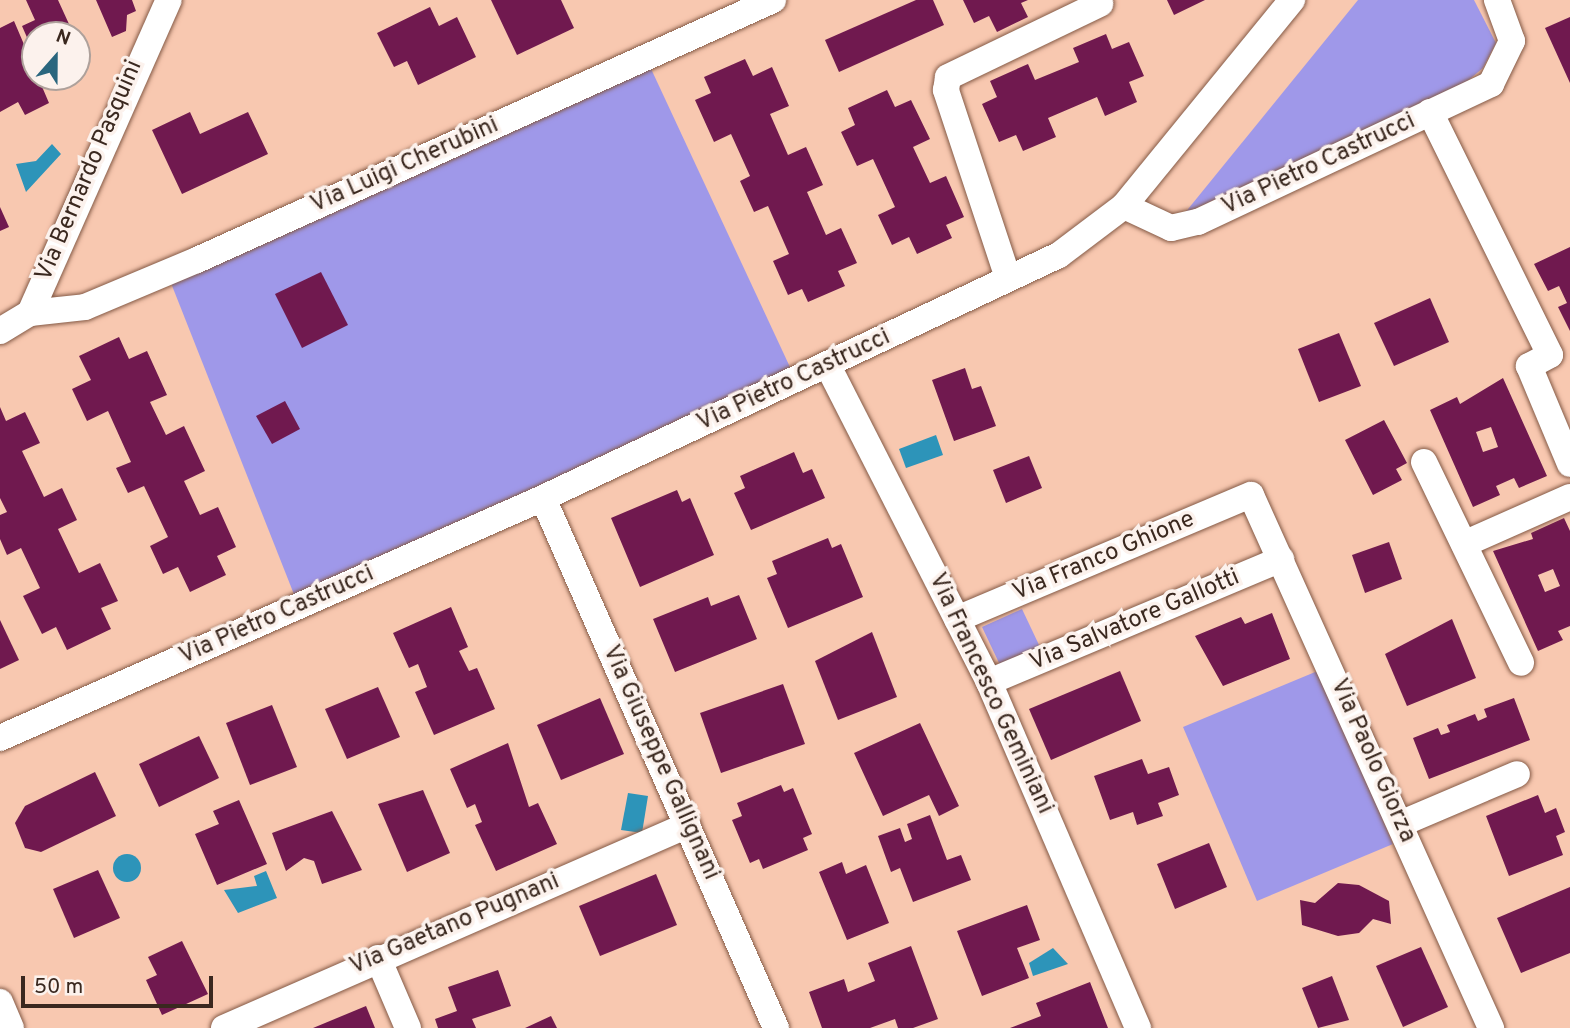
<!DOCTYPE html>
<html>
<head>
<meta charset="utf-8">
<style>
	body { margin:0 }
	#map { position:relative; width:1570px; height:1028px; overflow:hidden; background:#f8c8b0; font-family:Overpass,sans-serif }
	div>[style] { position:absolute }
	.green>* { inset:0; background:#9f98e9 }
	.water>* { inset:0; background:#2d94b9 }
	.round { border-radius:50% }
	.building>* { inset:0; background:#70194f }
	.roads { filter:drop-shadow(0 0 2px #845a46) drop-shadow(0 0 2px #845a46) }
	.minor>* { height:26px; margin:-13px; padding:0 13px; transform-origin:13px; border-radius:13px; background:#fff }
	span { translate:-50% -50%; white-space:nowrap; text-align:center; line-height:1.15; -webkit-text-stroke:7px #fcf2ed; paint-order:stroke }
	.street-label { font-size:24px; color:#3a281f }
	.north { position:absolute; left:21px; top:21px; width:70px; height:70px; box-sizing:border-box; background:#fcf2ed; border:2px solid #aea19b; border-radius:50%; rotate:21deg; font-size:19px; font-weight:700; line-height:28px; text-align:center; color:#3a281f }
	.north::after { content:''; display:block; margin:auto; width:24px; height:32px; background:#2a667e; clip-path:polygon(50% 0,100% 100%,50% 72%,0 100%) }
	.scale { position:absolute; left:21px; top:976px; width:192px; height:32px; box-sizing:border-box; border:4px solid #3a281f; border-top:0; padding-left:9px; font-size:21px; line-height:24px; white-space:nowrap; color:#3a281f; -webkit-text-stroke:5px #fcf2ed; paint-order:stroke }
</style>
</head>
<body>
<div id="map">
	<div class="green">
		<i style="clip-path:polygon(1358px 0,1474px 0,1496px 43px,1483px 68px,1465px 83px,1184px 214px)"></i>
		<i style="clip-path:polygon(646px 58px,796px 380px,299px 607px,167px 273px)"></i>
		<i style="clip-path:polygon(1022px 609px,1040px 647px,1000px 665px,982px 627px)"></i>
		<i style="clip-path:polygon(1320px 670px,1393px 844px,1257px 901px,1183px 727px)"></i>
	</div>
	<div class="water">
		<i style="clip-path:polygon(52px 144px,61px 154px,26px 192px,16px 164px,36px 161px)"></i>
		<i style="clip-path:polygon(936px 435px,943px 455px,906px 468px,899px 449px)"></i>
		<i style="clip-path:polygon(628px 793px,648px 796px,642px 833px,621px 830px)"></i>
		<i class="round" style="left:113px;top:854px;width:28px;height:28px"></i>
		<i style="clip-path:polygon(266px 871px,277px 898px,238px 913px,224px 890px,257px 886px,254px 876px)"></i>
		<i style="clip-path:polygon(1053px 948px,1068px 964px,1033px 976px,1029px 963px)"></i>
	</div>
	<div class="building">
		<i style="clip-path:polygon(26px 0,58px 0,74px 35px,35px 35px,29px 42px,22px 26px,35px 20px)"></i>
		<i style="clip-path:polygon(96px 0,132px 0,136px 11px,127px 15px,126px 31px,112px 37px)"></i>
		<i style="clip-path:polygon(491px 0,561px 0,574px 28px,517px 55px)"></i>
		<i style="clip-path:polygon(916px 0,933px 0,944px 25px,839px 72px,825px 40px)"></i>
		<i style="clip-path:polygon(963px 0,1028px 0,1021px 3px,1028px 17px,997px 32px,989px 16px,974px 23px)"></i>
		<i style="clip-path:polygon(1167px 0,1205px 0,1174px 15px)"></i>
		<i style="clip-path:polygon(430px 7px,439px 26px,457px 17px,476px 57px,418px 85px,407px 61px,394px 67px,377px 33px)"></i>
		<i style="clip-path:polygon(1570px 17px,1570px 83px,1545px 28px)"></i>
		<i style="clip-path:polygon(14px 21px,49px 103px,25px 115px,18px 102px,0 112px,0 28px)"></i>
		<i style="clip-path:polygon(1106px 34px,1112px 49px,1129px 42px,1144px 76px,1129px 82px,1137px 102px,1105px 116px,1097px 97px,1048px 118px,1056px 137px,1023px 151px,1016px 135px,999px 142px,982px 104px,997px 97px,990px 81px,1028px 64px,1035px 80px,1079px 62px,1073px 48px)"></i>
		<i style="clip-path:polygon(745px 59px,753px 76px,772px 67px,789px 106px,770px 114px,788px 155px,806px 147px,823px 185px,807px 192px,826px 235px,841px 228px,857px 263px,838px 271px,845px 286px,808px 302px,802px 289px,788px 295px,773px 261px,789px 254px,768px 206px,754px 212px,740px 181px,750px 176px,731px 134px,714px 142px,695px 100px,711px 93px,704px 77px)"></i>
		<i style="clip-path:polygon(887px 90px,895px 107px,911px 100px,930px 139px,913px 147px,930px 183px,946px 176px,964px 217px,946px 225px,952px 238px,917px 254px,909px 237px,892px 245px,878px 215px,895px 207px,873px 159px,857px 166px,841px 132px,855px 125px,848px 108px)"></i>
		<i style="clip-path:polygon(190px 112px,200px 134px,248px 112px,268px 154px,182px 194px,152px 130px)"></i>
		<i style="clip-path:polygon(0 207px,9px 227px,0 231px)"></i>
		<i style="clip-path:polygon(1570px 247px,1570px 331px,1558px 307px,1567px 303px,1559px 286px,1548px 291px,1534px 264px)"></i>
		<i style="clip-path:polygon(321px 272px,348px 325px,302px 348px,275px 294px)"></i>
		<i style="clip-path:polygon(1430px 298px,1449px 342px,1394px 366px,1374px 323px)"></i>
		<i style="clip-path:polygon(1339px 333px,1361px 386px,1319px 402px,1298px 349px)"></i>
		<i style="clip-path:polygon(119px 337px,129px 359px,147px 351px,167px 395px,150px 402px,166px 435px,184px 426px,205px 471px,184px 481px,200px 515px,218px 507px,236px 547px,217px 556px,226px 575px,190px 592px,178px 567px,163px 574px,150px 546px,168px 537px,144px 486px,128px 493px,116px 468px,131px 462px,108px 411px,87px 421px,72px 389px,91px 380px,79px 356px)"></i>
		<i style="clip-path:polygon(965px 368px,972px 389px,981px 386px,996px 426px,954px 441px,932px 380px)"></i>
		<i style="clip-path:polygon(evenodd,1503px 378px,1547px 476px,1519px 488px,1514px 478px,1496px 486px,1500px 495px,1473px 507px,1430px 410px,1457px 397px,1460px 404px,1503px 378px,1491px 427px,1498px 447px,1483px 452px,1476px 432px,1491px 427px)"></i>
		<i style="clip-path:polygon(285px 401px,300px 429px,272px 444px,256px 416px)"></i>
		<i style="clip-path:polygon(0 407px,6px 421px,25px 412px,40px 443px,22px 451px,44px 497px,62px 488px,77px 520px,58px 529px,79px 573px,100px 563px,118px 601px,101px 608px,111px 629px,67px 650px,56px 627px,42px 634px,23px 596px,40px 588px,21px 548px,7px 555px,0 539px,0 515px,7px 512px,0 498px)"></i>
		<i style="clip-path:polygon(1384px 420px,1407px 463px,1396px 469px,1402px 480px,1373px 495px,1345px 440px)"></i>
		<i style="clip-path:polygon(794px 452px,803px 473px,812px 469px,825px 498px,751px 530px,734px 493px,745px 488px,740px 476px)"></i>
		<i style="clip-path:polygon(1029px 456px,1042px 488px,1006px 503px,993px 470px)"></i>
		<i style="clip-path:polygon(677px 490px,682px 502px,690px 498px,714px 555px,640px 587px,611px 518px)"></i>
		<i style="clip-path:polygon(evenodd,1564px 518px,1570px 531px,1570px 626px,1558px 631px,1563px 640px,1538px 651px,1493px 551px,1533px 539px,1531px 533px,1564px 518px,1553px 569px,1560px 586px,1545px 592px,1538px 575px,1553px 569px)"></i>
		<i style="clip-path:polygon(828px 538px,832px 548px,841px 544px,863px 597px,788px 628px,767px 578px,777px 574px,772px 561px)"></i>
		<i style="clip-path:polygon(1389px 542px,1402px 579px,1365px 593px,1352px 555px)"></i>
		<i style="clip-path:polygon(739px 595px,757px 639px,675px 672px,653px 619px,708px 597px,711px 606px)"></i>
		<i style="clip-path:polygon(451px 607px,468px 647px,459px 651px,469px 671px,477px 668px,495px 709px,434px 735px,415px 692px,427px 687px,418px 664px,409px 668px,393px 633px)"></i>
		<i style="clip-path:polygon(1272px 613px,1290px 659px,1223px 686px,1195px 636px,1241px 617px,1245px 624px)"></i>
		<i style="clip-path:polygon(1452px 619px,1476px 678px,1407px 706px,1385px 654px)"></i>
		<i style="clip-path:polygon(0 620px,19px 660px,0 669px)"></i>
		<i style="clip-path:polygon(872px 632px,897px 697px,838px 720px,815px 661px)"></i>
		<i style="clip-path:polygon(1120px 671px,1141px 721px,1051px 760px,1029px 709px)"></i>
		<i style="clip-path:polygon(783px 684px,805px 744px,721px 773px,700px 713px)"></i>
		<i style="clip-path:polygon(378px 687px,400px 737px,347px 759px,325px 709px)"></i>
		<i style="clip-path:polygon(600px 698px,624px 754px,561px 780px,537px 725px)"></i>
		<i style="clip-path:polygon(1514px 698px,1530px 740px,1429px 779px,1413px 738px,1438px 728px,1441px 735px,1450px 732px,1447px 725px,1475px 714px,1478px 721px,1487px 717px,1484px 709px)"></i>
		<i style="clip-path:polygon(272px 705px,297px 767px,250px 785px,226px 723px)"></i>
		<i style="clip-path:polygon(920px 723px,959px 806px,939px 816px,929px 795px,883px 816px,854px 753px)"></i>
		<i style="clip-path:polygon(199px 736px,219px 778px,159px 807px,139px 764px)"></i>
		<i style="clip-path:polygon(508px 743px,529px 807px,538px 803px,557px 844px,496px 871px,475px 825px,482px 822px,475px 804px,467px 808px,450px 769px)"></i>
		<i style="clip-path:polygon(1142px 759px,1148px 774px,1169px 767px,1179px 795px,1158px 803px,1163px 816px,1137px 825px,1133px 812px,1110px 820px,1094px 776px)"></i>
		<i style="clip-path:polygon(95px 772px,116px 816px,41px 852px,25px 848px,15px 823px,25px 806px)"></i>
		<i style="clip-path:polygon(781px 785px,784px 792px,793px 788px,812px 834px,803px 838px,808px 850px,763px 869px,759px 859px,750px 863px,732px 820px,742px 816px,737px 803px)"></i>
		<i style="clip-path:polygon(423px 790px,450px 853px,407px 872px,378px 804px)"></i>
		<i style="clip-path:polygon(1538px 795px,1545px 813px,1556px 808px,1565px 832px,1556px 836px,1563px 855px,1509px 876px,1486px 816px)"></i>
		<i style="clip-path:polygon(239px 800px,267px 864px,217px 885px,195px 834px,219px 824px,213px 811px)"></i>
		<i style="clip-path:polygon(332px 811px,362px 870px,322px 884px,314px 861px,304px 858px,286px 871px,272px 833px)"></i>
		<i style="clip-path:polygon(930px 815px,947px 860px,961px 855px,971px 880px,913px 902px,900px 868px,891px 872px,878px 836px,900px 828px,905px 842px,912px 839px,907px 824px)"></i>
		<i style="clip-path:polygon(1209px 843px,1227px 887px,1175px 909px,1157px 864px)"></i>
		<i style="clip-path:polygon(842px 862px,846px 874px,866px 865px,889px 923px,847px 940px,819px 872px)"></i>
		<i style="clip-path:polygon(98px 870px,120px 918px,74px 938px,53px 889px)"></i>
		<i style="clip-path:polygon(656px 874px,677px 925px,600px 956px,579px 906px)"></i>
		<i style="clip-path:polygon(1338px 883px,1359px 885px,1389px 901px,1391px 924px,1373px 919px,1359px 933px,1338px 936px,1302px 925px,1300px 900px,1315px 903px)"></i>
		<i style="clip-path:polygon(1570px 887px,1570px 953px,1521px 973px,1497px 918px)"></i>
		<i style="clip-path:polygon(1027px 905px,1040px 940px,1017px 948px,1029px 978px,982px 996px,957px 931px)"></i>
		<i style="clip-path:polygon(182px 941px,208px 994px,162px 1015px,146px 980px,157px 975px,148px 957px)"></i>
		<i style="clip-path:polygon(911px 946px,938px 1019px,913px 1028px,898px 1028px,895px 1019px,870px 1028px,822px 1028px,809px 992px,844px 979px,848px 992px,875px 981px,868px 963px)"></i>
		<i style="clip-path:polygon(1421px 947px,1448px 1007px,1403px 1027px,1376px 966px)"></i>
		<i style="clip-path:polygon(498px 970px,511px 1006px,472px 1019px,476px 1028px,438px 1028px,435px 1019px,457px 1011px,448px 987px)"></i>
		<i style="clip-path:polygon(1332px 976px,1349px 1020px,1318px 1028px,1302px 988px)"></i>
		<i style="clip-path:polygon(1090px 982px,1108px 1028px,1010px 1028px,1041px 1016px,1036px 1003px)"></i>
		<i style="clip-path:polygon(366px 1006px,375px 1028px,313px 1028px)"></i>
		<i style="clip-path:polygon(551px 1016px,557px 1028px,525px 1028px)"></i>
	</div>
	<div class="roads">
		<div class="minor">
			<i style="left:1430px;top:112px;width:271px;rotate:63.7deg"></i>
			<i style="left:1550px;top:355px;width:24px;rotate:152deg"></i>
			<i style="left:1529px;top:366px;width:106px;rotate:67.3deg"></i>
			<i style="left:1124px;top:206px;width:52px;rotate:25.1deg"></i>
			<i style="left:1171px;top:228px;width:28px;rotate:-13deg"></i>
			<i style="left:1198px;top:222px;width:324px;rotate:-25.2deg"></i>
			<i style="left:1491px;top:84px;width:48px;rotate:-64deg"></i>
			<i style="left:1512px;top:41px;width:44px;rotate:-110.1deg"></i>
			<i style="left:1008px;top:278px;width:198px;rotate:-108.3deg"></i>
			<i style="left:946px;top:90px;width:13px;rotate:-81deg"></i>
			<i style="left:948px;top:77px;width:169px;rotate:-25.7deg"></i>
			<i style="left:30px;top:313px;width:55px;rotate:-6.2deg"></i>
			<i style="left:85px;top:307px;width:121px;rotate:-22.8deg"></i>
			<i style="left:197px;top:260px;width:632px;rotate:-24.29deg"></i>
			<i style="left:0;top:331px;width:35px;rotate:-31deg"></i>
			<i style="left:30px;top:313px;width:342px;rotate:-66.1deg"></i>
			<i style="left:828px;top:366px;width:355px;rotate:63deg"></i>
			<i style="left:989px;top:682px;width:377px;rotate:66.7deg"></i>
			<i style="left:1424px;top:462px;width:223px;rotate:64.2deg"></i>
			<i style="left:543px;top:498px;width:579px;rotate:66.27deg"></i>
			<i style="left:1464px;top:544px;width:116px;rotate:-23.9deg"></i>
			<i style="left:957px;top:619px;width:319px;rotate:-22.9deg"></i>
			<i style="left:1251px;top:495px;width:585px;rotate:65.76deg"></i>
			<i style="left:989px;top:682px;width:317px;rotate:-22.8deg"></i>
			<i style="left:0;top:738px;width:594px;rotate:-23.84deg"></i>
			<i style="left:543px;top:498px;width:570px;rotate:-25.22deg"></i>
			<i style="left:1059px;top:255px;width:81px;rotate:-37deg"></i>
			<i style="left:1124px;top:206px;width:266px;rotate:-50.8deg"></i>
			<i style="left:1400px;top:824px;width:127px;rotate:-23.1deg"></i>
			<i style="left:378px;top:958px;width:76px;rotate:66.8deg"></i>
			<i style="left:0;top:1002px;width:28px;rotate:67deg"></i>
			<i style="left:224px;top:1028px;width:506px;rotate:-23.63deg"></i>
		</div>
	</div>
	<div class="street-label">
		<span style="left:1319px;top:165px;rotate:-25deg">Via Pietro Castrucci</span>
		<span style="left:405px;top:166px;rotate:-24deg">Via Luigi Cherubini</span>
		<span style="left:90px;top:171px;rotate:-67deg">Via Bernardo Pasquini</span>
		<span style="left:794px;top:381px;rotate:-25deg">Via Pietro Castrucci</span>
		<span style="left:1104px;top:557px;rotate:-23deg">Via Franco Ghione</span>
		<span style="left:277px;top:616px;rotate:-24deg">Via Pietro Castrucci</span>
		<span style="left:1135px;top:621px;rotate:-23deg">Via Salvatore Gallotti</span>
		<span style="left:990px;top:694px;rotate:65deg">Via Francesco Geminiani</span>
		<span style="left:1372px;top:761px;rotate:66deg">Via Paolo Giorza</span>
		<span style="left:660px;top:763px;rotate:66deg">Via Giuseppe Gallignani</span>
		<span style="left:455px;top:925px;rotate:-23deg">Via Gaetano Pugnani</span>
	</div>
	<div class="north">N</div>
	<div class="scale">50 m</div>
</div>
</body>
</html>
